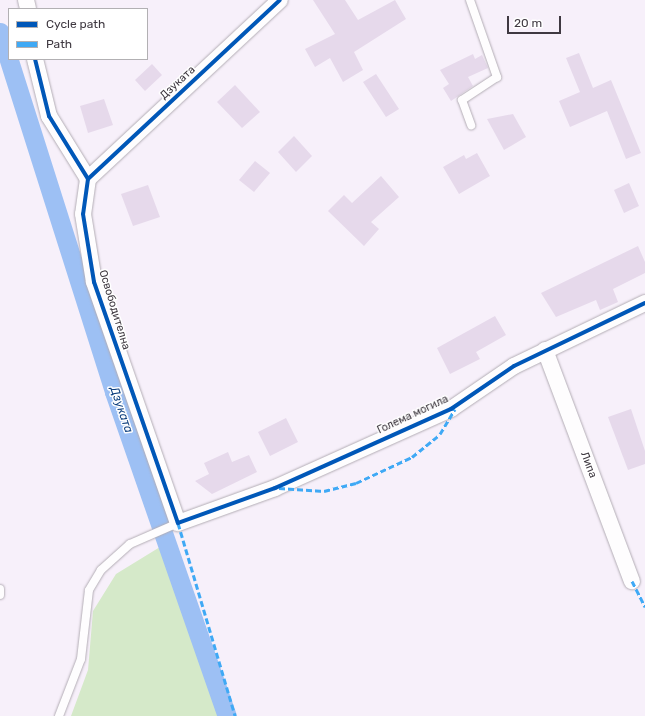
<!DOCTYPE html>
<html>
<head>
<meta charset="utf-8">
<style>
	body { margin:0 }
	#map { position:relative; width:645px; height:716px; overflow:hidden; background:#f7f0fa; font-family:Rubik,sans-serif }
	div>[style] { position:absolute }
	.green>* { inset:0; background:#d5e9c9 }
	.canal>* { height:19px; margin:-9.5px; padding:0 9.5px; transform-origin:9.5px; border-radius:9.5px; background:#9dc0f4 }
	.building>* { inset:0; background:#e6d9eb }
	.roads { filter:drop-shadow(0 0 1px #b3adb5) drop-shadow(0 0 1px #b3adb5) }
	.service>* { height:8px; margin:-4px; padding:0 4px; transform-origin:4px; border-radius:4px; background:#fefdfe }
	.minor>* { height:16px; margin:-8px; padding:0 8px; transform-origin:8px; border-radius:8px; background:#fefdfe }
	.quiet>* { height:3px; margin-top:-1.5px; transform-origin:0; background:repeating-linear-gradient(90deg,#3fa9f5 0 6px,transparent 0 9px) }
	.cycleway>* { height:4px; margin:-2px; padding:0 2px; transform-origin:2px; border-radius:2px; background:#0057b8 }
	span { translate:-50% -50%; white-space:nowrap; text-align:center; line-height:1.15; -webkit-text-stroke:3px #fff; paint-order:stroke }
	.street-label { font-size:11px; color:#3f3941 }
	.water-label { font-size:12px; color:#0d3f7e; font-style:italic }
	.legend { position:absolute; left:8px; top:8px; width:140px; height:52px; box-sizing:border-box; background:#fff; border:1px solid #b2b0b3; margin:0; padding:5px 7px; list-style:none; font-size:12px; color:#3f3941 }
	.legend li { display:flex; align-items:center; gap:8px; height:20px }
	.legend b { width:20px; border:1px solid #b2b0b3 }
	.scale { position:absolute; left:507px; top:16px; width:54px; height:18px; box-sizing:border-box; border:2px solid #3f3941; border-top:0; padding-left:5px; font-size:12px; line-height:14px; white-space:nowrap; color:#3f3941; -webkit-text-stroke:3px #fff; paint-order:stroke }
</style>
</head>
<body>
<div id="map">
	<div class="green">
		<i style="clip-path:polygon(160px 547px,224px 716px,71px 716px,88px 670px,93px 611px,116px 574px)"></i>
	</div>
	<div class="canal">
		<i style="left:0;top:32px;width:378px;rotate:72.4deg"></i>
		<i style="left:114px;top:392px;width:343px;rotate:70.8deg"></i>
	</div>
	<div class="building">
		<i style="clip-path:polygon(313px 0,345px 0,358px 20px,395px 0,406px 19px,354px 52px,363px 70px,343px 82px,330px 58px,315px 67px,305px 49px,335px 34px)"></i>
		<i style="clip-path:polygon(579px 53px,593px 88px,611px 80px,641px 153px,626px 159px,607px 111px,570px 127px,559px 101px,580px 92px,566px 58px)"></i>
		<i style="clip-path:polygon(473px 54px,475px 59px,482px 55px,488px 68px,468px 77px,473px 86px,451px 101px,443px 88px,449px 84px,440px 70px)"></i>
		<i style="clip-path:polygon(152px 64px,162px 75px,145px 91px,135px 80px)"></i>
		<i style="clip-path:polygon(376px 74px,399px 109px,386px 117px,363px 82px)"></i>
		<i style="clip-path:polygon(235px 85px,260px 112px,242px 128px,217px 102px)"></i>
		<i style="clip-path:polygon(104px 99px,113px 125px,88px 133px,80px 106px)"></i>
		<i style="clip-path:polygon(513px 114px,526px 137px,504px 150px,487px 119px)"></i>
		<i style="clip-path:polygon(294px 136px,312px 156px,296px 172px,278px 152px)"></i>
		<i style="clip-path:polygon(477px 153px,490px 176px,459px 194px,443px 167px,464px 155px,466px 159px)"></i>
		<i style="clip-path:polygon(255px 161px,270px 173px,254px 192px,239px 180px)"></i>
		<i style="clip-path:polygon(381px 176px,399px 197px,371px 222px,379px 229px,364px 246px,328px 211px,344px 195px,352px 203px)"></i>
		<i style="clip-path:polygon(629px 183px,639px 206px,624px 213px,614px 190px)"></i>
		<i style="clip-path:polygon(148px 185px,160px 217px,133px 226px,121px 194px)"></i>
		<i style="clip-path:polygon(638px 246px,645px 262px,645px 273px,613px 289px,618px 302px,600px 310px,596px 300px,556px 317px,541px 293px)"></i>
		<i style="clip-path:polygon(495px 316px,506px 335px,476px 352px,480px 359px,450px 374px,437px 348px)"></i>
		<i style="clip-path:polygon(631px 409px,645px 451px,645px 464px,628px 470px,608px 417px)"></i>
		<i style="clip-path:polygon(286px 418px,298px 442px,270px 456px,258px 432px)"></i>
		<i style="clip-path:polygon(228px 452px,232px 462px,249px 455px,257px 472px,212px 494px,195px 481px,209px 474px,204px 463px)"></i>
	</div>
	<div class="roads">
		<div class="service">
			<i style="left:470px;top:0;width:82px;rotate:70.7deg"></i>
			<i style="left:497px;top:77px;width:42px;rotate:146.7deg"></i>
			<i style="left:462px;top:100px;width:27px;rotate:70deg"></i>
			<i style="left:0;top:589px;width:6px;rotate:90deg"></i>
			<i style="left:59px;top:716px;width:61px;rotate:-68.9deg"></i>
			<i style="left:81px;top:659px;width:69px;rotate:-83.4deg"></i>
			<i style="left:89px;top:590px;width:23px;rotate:-59deg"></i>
			<i style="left:101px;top:570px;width:39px;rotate:-42deg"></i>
			<i style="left:130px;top:544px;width:52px;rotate:-23.6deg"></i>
		</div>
		<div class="minor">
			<i style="left:26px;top:0;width:9px;rotate:77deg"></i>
			<i style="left:35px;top:59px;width:59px;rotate:76.2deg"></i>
			<i style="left:49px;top:116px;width:74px;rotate:58.2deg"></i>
			<i style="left:88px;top:179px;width:35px;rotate:98deg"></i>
			<i style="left:83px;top:214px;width:69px;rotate:80.8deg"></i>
			<i style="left:94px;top:282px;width:255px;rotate:70.8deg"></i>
			<i style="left:178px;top:523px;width:103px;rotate:-19.8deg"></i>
			<i style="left:275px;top:488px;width:193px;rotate:-24.2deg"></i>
			<i style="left:451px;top:409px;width:76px;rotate:-34.3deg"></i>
			<i style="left:514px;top:366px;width:145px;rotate:-25.7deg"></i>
			<i style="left:88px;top:179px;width:262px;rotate:-43deg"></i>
			<i style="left:545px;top:350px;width:247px;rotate:69.4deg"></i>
		</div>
	</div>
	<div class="quiet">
		<i style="left:279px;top:488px;width:45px;rotate:3.8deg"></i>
		<i style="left:324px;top:491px;width:33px;rotate:-14deg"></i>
		<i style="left:356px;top:483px;width:62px;rotate:-24.9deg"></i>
		<i style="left:412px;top:457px;width:36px;rotate:-39deg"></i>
		<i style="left:440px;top:434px;width:29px;rotate:-59deg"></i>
		<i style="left:178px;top:523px;width:201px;rotate:73.5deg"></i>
		<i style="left:632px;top:581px;width:29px;rotate:63deg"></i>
	</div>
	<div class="cycleway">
		<i style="left:35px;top:59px;width:59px;rotate:76.2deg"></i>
		<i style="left:49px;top:116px;width:74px;rotate:58.2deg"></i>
		<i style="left:88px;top:179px;width:35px;rotate:98deg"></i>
		<i style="left:83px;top:214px;width:69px;rotate:80.8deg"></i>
		<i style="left:94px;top:282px;width:255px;rotate:70.8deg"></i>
		<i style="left:178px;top:523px;width:103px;rotate:-19.8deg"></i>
		<i style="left:275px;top:488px;width:193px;rotate:-24.2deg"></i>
		<i style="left:451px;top:409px;width:76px;rotate:-34.3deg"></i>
		<i style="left:514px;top:366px;width:145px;rotate:-25.7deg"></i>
		<i style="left:88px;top:179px;width:262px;rotate:-43deg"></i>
	</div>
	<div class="street-label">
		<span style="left:178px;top:83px;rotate:-43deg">Дзуката</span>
		<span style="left:114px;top:310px;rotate:73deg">Освободителна</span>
		<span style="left:413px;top:415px;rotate:-25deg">Голема могила</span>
		<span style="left:588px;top:465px;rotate:69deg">Липа</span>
	</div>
	<div class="water-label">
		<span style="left:121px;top:410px;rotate:71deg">Дзуката</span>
	</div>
	<ul class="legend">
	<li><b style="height:5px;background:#0057b8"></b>Cycle path</li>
	<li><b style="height:5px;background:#3fa9f5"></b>Path</li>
	</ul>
	<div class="scale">20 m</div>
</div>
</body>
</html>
